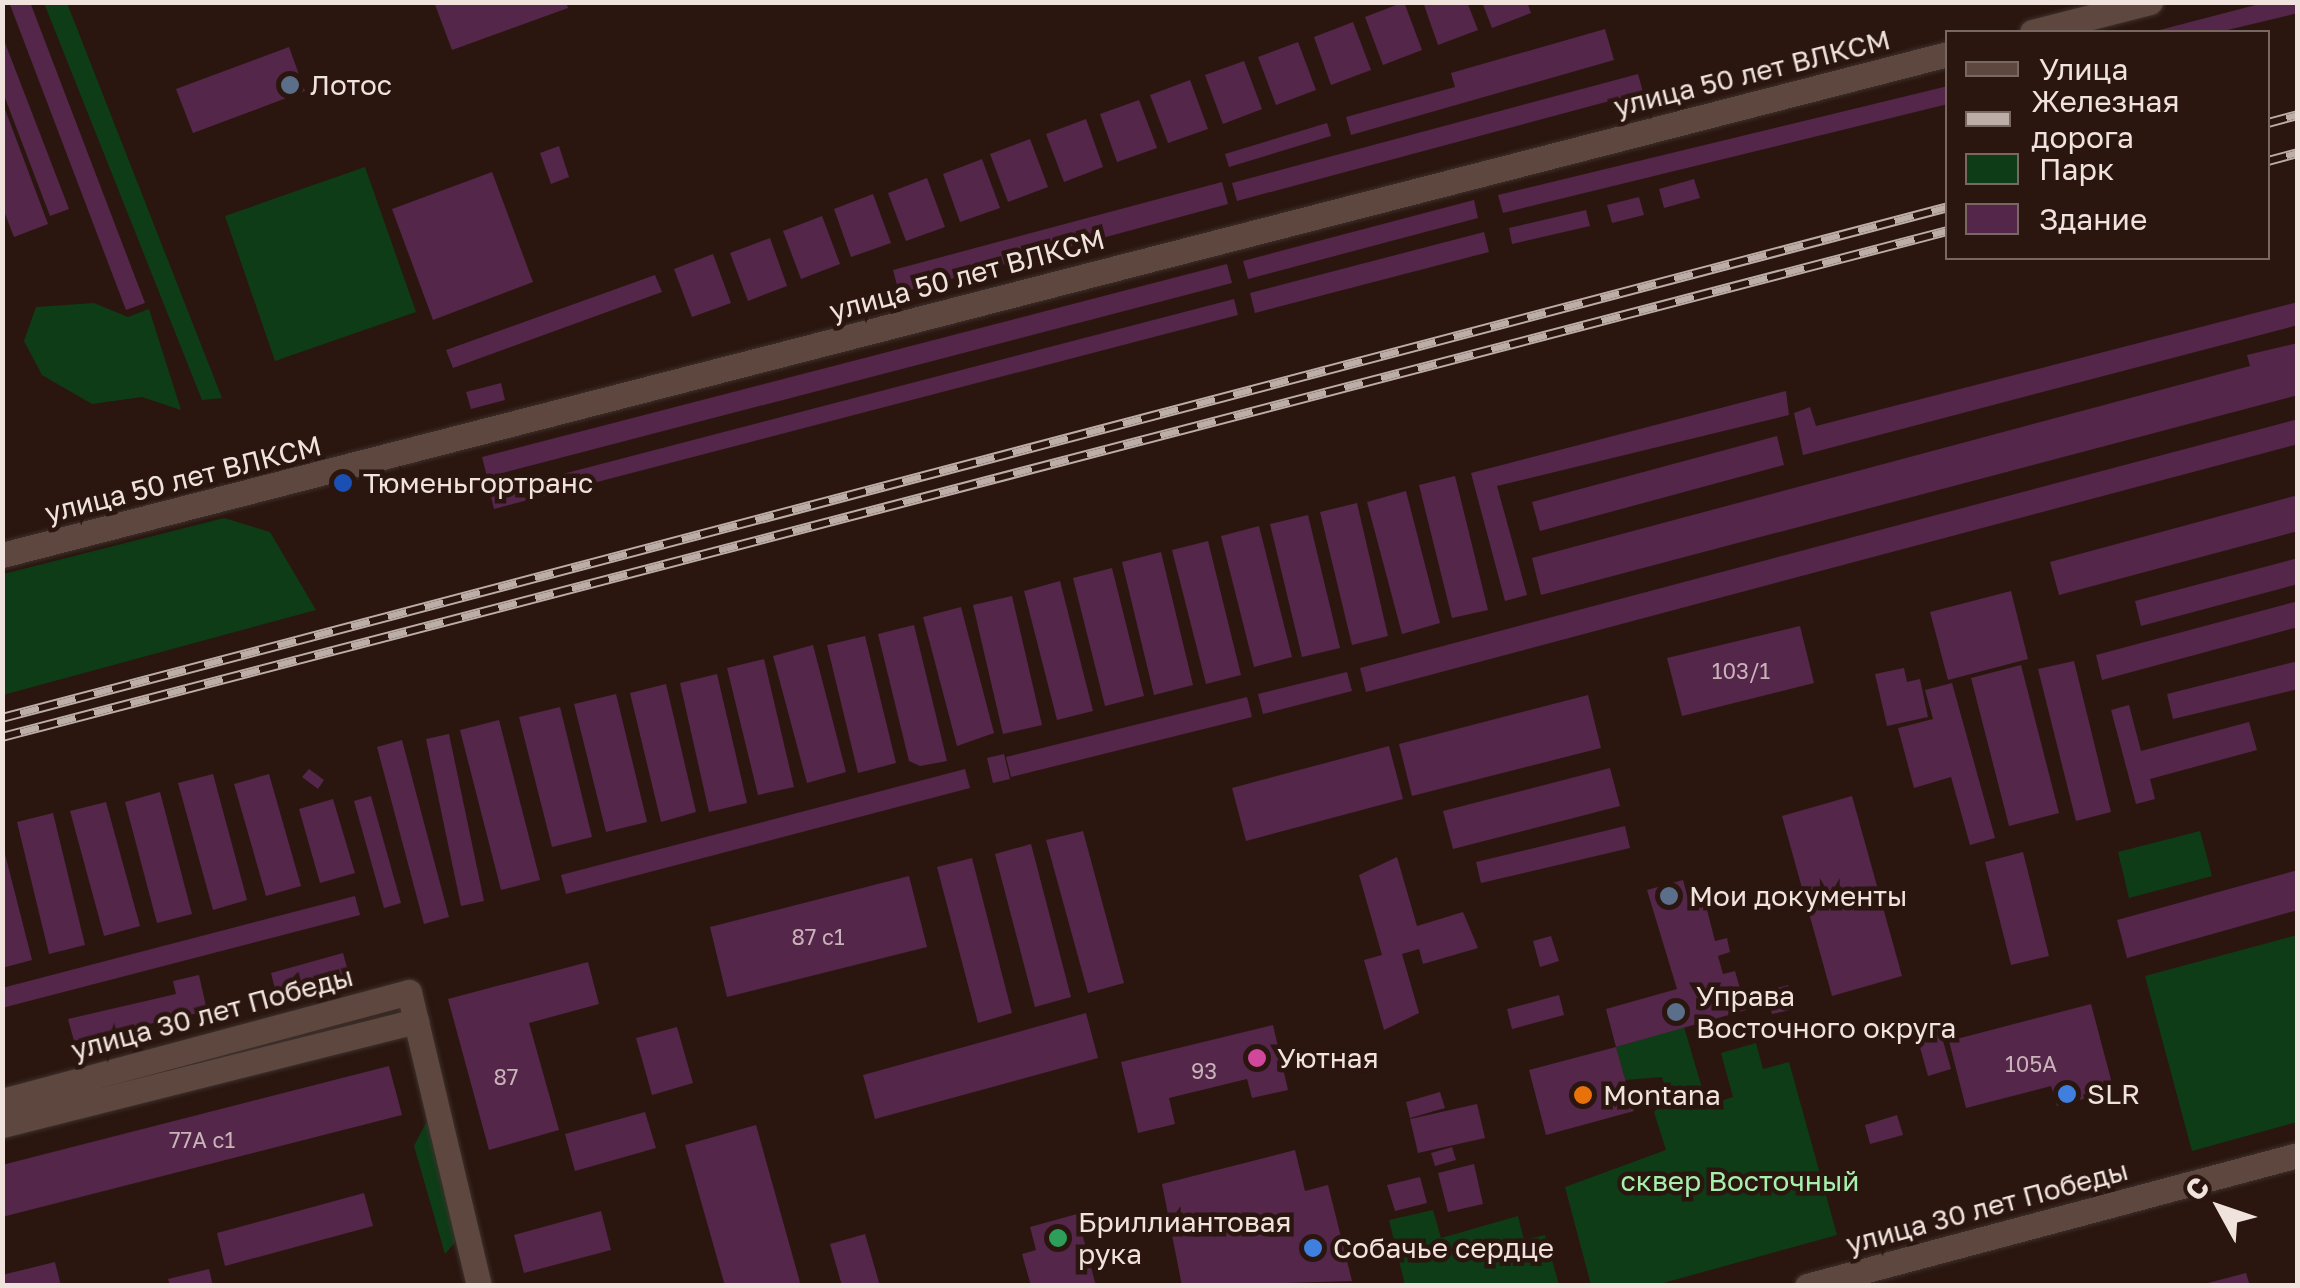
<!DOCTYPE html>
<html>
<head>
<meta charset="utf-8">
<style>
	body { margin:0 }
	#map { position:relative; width:2300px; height:1288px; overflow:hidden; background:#2a160f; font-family:"Golos Text",sans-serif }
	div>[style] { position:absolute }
	.green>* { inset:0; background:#0e3c17 }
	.building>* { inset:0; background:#53264a }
	.roads { filter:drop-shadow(0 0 2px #3e302d) drop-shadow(0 0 2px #3e302d) }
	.minor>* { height:25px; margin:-12.5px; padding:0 12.5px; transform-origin:12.5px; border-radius:12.5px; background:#5d473e }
	.rail>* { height:10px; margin-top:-5px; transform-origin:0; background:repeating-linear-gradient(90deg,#2a160f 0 19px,#bcada7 0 38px); box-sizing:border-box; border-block:2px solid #bcada7 }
	.dots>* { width:28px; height:28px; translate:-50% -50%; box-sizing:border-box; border:5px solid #2a160f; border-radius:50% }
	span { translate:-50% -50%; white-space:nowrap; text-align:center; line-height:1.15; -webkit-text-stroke:9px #2a160f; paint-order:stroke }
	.number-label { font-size:22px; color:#c9b3b8 }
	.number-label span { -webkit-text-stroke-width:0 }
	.street-label { font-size:28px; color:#f0e2dd }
	.poi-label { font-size:28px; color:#f0e2dd }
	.left { translate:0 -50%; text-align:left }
	.park-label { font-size:28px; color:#a6efad }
	.frame { position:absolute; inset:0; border:5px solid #f0e2dd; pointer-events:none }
	.legend { position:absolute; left:1945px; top:30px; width:325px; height:230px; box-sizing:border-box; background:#2a160f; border:2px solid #796861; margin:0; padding:12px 18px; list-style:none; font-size:30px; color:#f0e2dd }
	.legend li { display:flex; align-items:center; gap:20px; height:50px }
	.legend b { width:50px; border:2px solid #796861 }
	.north { position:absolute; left:2170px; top:1158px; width:100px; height:100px; -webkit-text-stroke:8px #2a160f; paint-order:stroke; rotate:310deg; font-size:28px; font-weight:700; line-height:40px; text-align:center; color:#f0e2dd }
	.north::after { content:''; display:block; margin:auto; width:35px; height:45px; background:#f0e2dd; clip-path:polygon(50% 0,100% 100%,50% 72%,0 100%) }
</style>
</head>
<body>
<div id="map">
	<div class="green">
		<i style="clip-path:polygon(44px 3px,67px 3px,222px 398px,202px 400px)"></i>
		<i style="clip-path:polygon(365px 167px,416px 312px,275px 361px,225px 216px)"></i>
		<i style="clip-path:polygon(94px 303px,128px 317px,149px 309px,181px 410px,142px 397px,92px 404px,42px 375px,24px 341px,36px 307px)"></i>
		<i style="clip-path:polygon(224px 518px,270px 532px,316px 610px,3px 695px,3px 574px)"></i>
		<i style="clip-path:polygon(2200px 831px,2212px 876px,2129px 898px,2118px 852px)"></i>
		<i style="clip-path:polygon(2297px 935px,2297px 1122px,2192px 1151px,2145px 976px)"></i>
		<i style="clip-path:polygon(1684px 1027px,1707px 1105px,1733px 1097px,1721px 1053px,1756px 1043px,1763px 1069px,1789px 1062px,1837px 1235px,1656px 1285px,1591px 1285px,1565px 1187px,1666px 1150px,1654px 1112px,1667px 1094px,1662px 1077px,1625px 1080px,1616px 1047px)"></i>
		<i style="clip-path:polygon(431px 1113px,457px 1240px,445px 1254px,414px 1146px)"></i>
		<i style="clip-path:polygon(1433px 1210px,1441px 1238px,1518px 1216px,1524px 1240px,1545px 1235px,1559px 1285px,1405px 1285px,1389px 1220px)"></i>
	</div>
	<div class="building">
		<i style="clip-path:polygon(9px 2px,30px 2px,145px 303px,126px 310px)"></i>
		<i style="clip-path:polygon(434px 2px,566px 2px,568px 8px,452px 50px)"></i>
		<i style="clip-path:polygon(1404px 2px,1422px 50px,1383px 65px,1365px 17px)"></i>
		<i style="clip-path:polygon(1423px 2px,1467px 2px,1478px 30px,1438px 45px)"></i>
		<i style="clip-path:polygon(1482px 2px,1527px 2px,1531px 13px,1492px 28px)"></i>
		<i style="clip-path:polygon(2267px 2px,2298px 2px,2298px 13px,2219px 32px,2152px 32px)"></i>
		<i style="clip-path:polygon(1353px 22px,1371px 70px,1331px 85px,1314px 37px)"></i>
		<i style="clip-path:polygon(1605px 29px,1614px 60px,1351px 135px,1346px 117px,1455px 87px,1451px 73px)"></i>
		<i style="clip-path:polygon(2px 35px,69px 209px,50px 216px,2px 90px)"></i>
		<i style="clip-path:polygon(1298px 42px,1316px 90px,1276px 105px,1258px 57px)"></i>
		<i style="clip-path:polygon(289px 47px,305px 91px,193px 133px,176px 89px)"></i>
		<i style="clip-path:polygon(1244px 61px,1262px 109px,1223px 124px,1205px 75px)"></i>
		<i style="clip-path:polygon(1638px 74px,1643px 92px,1237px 201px,1232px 183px)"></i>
		<i style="clip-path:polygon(1190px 80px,1208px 129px,1168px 143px,1150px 95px)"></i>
		<i style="clip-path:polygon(1948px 86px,1948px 104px,1503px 213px,1498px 195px)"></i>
		<i style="clip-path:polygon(1139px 100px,1157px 148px,1117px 162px,1100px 114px)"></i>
		<i style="clip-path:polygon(3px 104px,48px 224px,14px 237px,2px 206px)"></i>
		<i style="clip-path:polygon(1086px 119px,1103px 167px,1064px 182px,1046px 134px)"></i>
		<i style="clip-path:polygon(1327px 123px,1331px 136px,1229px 167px,1225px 154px)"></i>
		<i style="clip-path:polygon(1030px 139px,1048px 187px,1008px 202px,990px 154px)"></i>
		<i style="clip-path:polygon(559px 146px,569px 177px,551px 184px,540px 153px)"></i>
		<i style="clip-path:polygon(982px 159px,1000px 208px,960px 222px,943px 174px)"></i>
		<i style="clip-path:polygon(492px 172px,533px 282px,433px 320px,392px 209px)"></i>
		<i style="clip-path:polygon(927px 178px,945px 227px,906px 241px,888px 193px)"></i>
		<i style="clip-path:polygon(1694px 179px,1700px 198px,1664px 208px,1659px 189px)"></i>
		<i style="clip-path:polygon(1222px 182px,1228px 204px,899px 293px,893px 270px)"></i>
		<i style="clip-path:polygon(873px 194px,891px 243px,851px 257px,834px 209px)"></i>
		<i style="clip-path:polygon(1639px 197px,1644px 215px,1612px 223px,1607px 205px)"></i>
		<i style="clip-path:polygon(1474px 200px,1478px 218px,1248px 279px,1243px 261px)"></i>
		<i style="clip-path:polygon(1586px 210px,1590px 226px,1512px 244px,1509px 228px)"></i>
		<i style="clip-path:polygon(822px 216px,840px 264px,801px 279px,783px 231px)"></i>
		<i style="clip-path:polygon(1484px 232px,1489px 252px,1255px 313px,1250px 293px)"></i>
		<i style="clip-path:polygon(770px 238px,787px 286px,748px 301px,730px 253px)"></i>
		<i style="clip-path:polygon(713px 254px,731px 303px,692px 317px,674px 269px)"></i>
		<i style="clip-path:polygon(1227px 264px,1232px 283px,487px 477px,482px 457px)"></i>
		<i style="clip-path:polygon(655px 275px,662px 292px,453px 368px,446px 350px)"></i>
		<i style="clip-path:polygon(1234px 299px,1238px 315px,494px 509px,490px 493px)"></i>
		<i style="clip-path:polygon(2298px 302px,2298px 325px,1803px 455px,1794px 413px,1810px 407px,1816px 426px)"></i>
		<i style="clip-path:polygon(2298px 343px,2298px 395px,1541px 595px,1532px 558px,2250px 366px,2247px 355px)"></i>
		<i style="clip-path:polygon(501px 383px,505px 400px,471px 409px,466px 392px)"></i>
		<i style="clip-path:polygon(1786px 391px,1789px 415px,1497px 486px,1527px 595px,1505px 601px,1471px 473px)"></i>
		<i style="clip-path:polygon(2298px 419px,2298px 444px,1366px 692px,1360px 668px)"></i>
		<i style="clip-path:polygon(1777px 436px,1784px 465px,1540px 531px,1532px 502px)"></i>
		<i style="clip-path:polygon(1455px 476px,1488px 610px,1452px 618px,1419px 485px)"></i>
		<i style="clip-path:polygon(1406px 491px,1440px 623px,1402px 634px,1367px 502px)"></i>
		<i style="clip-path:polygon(2298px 495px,2298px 531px,2059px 595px,2050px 562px)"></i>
		<i style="clip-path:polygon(1357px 503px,1388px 636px,1352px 645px,1320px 512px)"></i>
		<i style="clip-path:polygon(1308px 515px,1340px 648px,1302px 657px,1270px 524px)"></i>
		<i style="clip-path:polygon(1259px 526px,1292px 657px,1254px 667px,1221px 536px)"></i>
		<i style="clip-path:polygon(1208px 541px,1241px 675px,1206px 684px,1172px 550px)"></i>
		<i style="clip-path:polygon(1161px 552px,1193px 685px,1154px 695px,1122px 562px)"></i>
		<i style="clip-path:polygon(2298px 558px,2298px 584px,2141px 626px,2135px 601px)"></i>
		<i style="clip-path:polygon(1112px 568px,1144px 696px,1105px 706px,1073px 578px)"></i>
		<i style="clip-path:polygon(1060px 581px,1093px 711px,1057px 720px,1024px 591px)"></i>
		<i style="clip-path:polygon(2011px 591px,2028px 659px,1948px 680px,1930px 612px)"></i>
		<i style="clip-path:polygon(1012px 596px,1042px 725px,1003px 734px,973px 605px)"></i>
		<i style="clip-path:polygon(2298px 601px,2298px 627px,2102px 680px,2096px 655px)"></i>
		<i style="clip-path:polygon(961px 607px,994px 733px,957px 746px,923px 617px)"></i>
		<i style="clip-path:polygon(914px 625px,947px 761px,920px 766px,909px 761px,878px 634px)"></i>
		<i style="clip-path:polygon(1800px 626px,1814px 683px,1682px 716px,1667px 658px)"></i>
		<i style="clip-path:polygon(865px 636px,896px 763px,858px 773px,827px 645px)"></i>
		<i style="clip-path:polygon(813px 645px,846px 772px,807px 783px,773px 656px)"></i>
		<i style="clip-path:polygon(764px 659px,794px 787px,758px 795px,727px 668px)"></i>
		<i style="clip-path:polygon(2074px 661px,2111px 812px,2076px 821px,2038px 669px)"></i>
		<i style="clip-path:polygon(2298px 661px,2298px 689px,2173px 719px,2167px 694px)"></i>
		<i style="clip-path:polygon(2021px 665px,2059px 813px,2009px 826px,1971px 678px)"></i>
		<i style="clip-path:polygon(1904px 668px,1907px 682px,1920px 679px,1928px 717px,1887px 726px,1875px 674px)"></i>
		<i style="clip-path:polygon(1347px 672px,1352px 691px,1263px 714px,1258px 694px)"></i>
		<i style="clip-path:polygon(717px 674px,747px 803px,709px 812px,680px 683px)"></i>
		<i style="clip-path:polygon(1952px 683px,1995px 838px,1970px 845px,1951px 777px,1914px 788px,1898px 728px,1933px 719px,1925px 690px)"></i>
		<i style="clip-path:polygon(666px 684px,696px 812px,661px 822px,630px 693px)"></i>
		<i style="clip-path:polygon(616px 694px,647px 822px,606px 832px,574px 704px)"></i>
		<i style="clip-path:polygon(1588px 695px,1601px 748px,1412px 796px,1399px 744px)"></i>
		<i style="clip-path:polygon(1247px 697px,1252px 717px,1011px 777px,1006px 757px)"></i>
		<i style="clip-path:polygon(2129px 705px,2141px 751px,2249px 722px,2257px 750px,2150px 779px,2155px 799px,2136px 804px,2111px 710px)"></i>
		<i style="clip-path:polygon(560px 707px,592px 837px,552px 847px,519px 717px)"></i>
		<i style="clip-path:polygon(499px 720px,540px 880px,501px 890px,460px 730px)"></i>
		<i style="clip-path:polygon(449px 734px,484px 901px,461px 906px,426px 739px)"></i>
		<i style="clip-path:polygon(402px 740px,449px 917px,424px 924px,377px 747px)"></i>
		<i style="clip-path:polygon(1389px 746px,1403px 799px,1246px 841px,1232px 788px)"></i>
		<i style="clip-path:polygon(1004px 754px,1010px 779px,993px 783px,987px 758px)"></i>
		<i style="clip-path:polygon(1610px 768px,1620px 806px,1453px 849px,1443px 811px)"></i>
		<i style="clip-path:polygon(309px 769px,324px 780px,318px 789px,302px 777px)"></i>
		<i style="clip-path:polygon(965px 769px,970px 788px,566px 894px,561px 875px)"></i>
		<i style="clip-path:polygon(213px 774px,247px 900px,213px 910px,178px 783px)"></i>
		<i style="clip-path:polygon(269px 774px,301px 886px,266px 896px,234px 784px)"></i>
		<i style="clip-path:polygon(160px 792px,192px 914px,157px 923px,125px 802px)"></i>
		<i style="clip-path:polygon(371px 796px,401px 903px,384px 908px,354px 801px)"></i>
		<i style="clip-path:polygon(1852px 796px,1902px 976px,1832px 996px,1782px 816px)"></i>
		<i style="clip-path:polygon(333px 799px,355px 873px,320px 883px,299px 809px)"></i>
		<i style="clip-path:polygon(106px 802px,140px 926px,104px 936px,70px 811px)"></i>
		<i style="clip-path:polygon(53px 813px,85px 945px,49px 954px,17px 822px)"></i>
		<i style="clip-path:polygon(1625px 826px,1630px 848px,1481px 883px,1476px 862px)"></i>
		<i style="clip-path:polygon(1083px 831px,1124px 983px,1088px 993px,1046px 840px)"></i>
		<i style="clip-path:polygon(1031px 844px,1071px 997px,1035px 1007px,995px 854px)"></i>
		<i style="clip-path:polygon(4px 850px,32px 960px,2px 968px,2px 851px)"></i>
		<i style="clip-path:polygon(2023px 852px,2049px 956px,2011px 965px,1985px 862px)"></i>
		<i style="clip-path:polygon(1397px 857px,1417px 926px,1463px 912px,1478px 948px,1423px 964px,1419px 949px,1402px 954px,1419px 1013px,1384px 1030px,1364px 960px,1382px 955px,1359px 875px)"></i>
		<i style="clip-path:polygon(972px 858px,1012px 1013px,978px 1023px,937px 867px)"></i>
		<i style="clip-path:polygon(2298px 870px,2298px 910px,2127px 958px,2117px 920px)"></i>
		<i style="clip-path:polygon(909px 876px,927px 947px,727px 997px,710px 927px)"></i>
		<i style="clip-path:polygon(1683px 880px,1691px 910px,1706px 906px,1715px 941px,1727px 938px,1730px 952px,1718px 956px,1723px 974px,1735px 971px,1746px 1010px,1616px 1047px,1634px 1111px,1546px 1135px,1529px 1070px,1616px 1047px,1606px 1009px,1677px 989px,1647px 890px)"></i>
		<i style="clip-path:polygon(355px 896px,360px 915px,2px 1008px,2px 988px)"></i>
		<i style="clip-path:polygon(1551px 936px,1559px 961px,1540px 967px,1533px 941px)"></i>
		<i style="clip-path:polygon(343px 953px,351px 982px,278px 1001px,271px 973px)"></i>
		<i style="clip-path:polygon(588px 962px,599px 1004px,529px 1023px,559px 1130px,489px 1150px,448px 999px)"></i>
		<i style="clip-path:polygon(199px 975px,207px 1011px,74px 1041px,68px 1019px,176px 994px,173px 981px)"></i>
		<i style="clip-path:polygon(1788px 985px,1795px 1009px,1772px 1014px,1766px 991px)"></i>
		<i style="clip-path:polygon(1559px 995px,1564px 1015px,1512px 1029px,1507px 1009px)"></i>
		<i style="clip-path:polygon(2091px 1004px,2114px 1091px,2057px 1106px,2051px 1086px,1966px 1108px,1949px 1041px)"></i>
		<i style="clip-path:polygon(1086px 1013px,1098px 1058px,875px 1119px,863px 1075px)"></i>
		<i style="clip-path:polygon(1273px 1025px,1288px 1090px,1252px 1098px,1247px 1079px,1169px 1098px,1175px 1124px,1138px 1133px,1121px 1062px)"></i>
		<i style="clip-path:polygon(677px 1027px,693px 1083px,652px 1095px,636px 1038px)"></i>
		<i style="clip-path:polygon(1939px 1027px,1951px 1069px,1928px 1076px,1916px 1033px)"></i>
		<i style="clip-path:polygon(389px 1066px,402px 1115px,2px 1217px,2px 1165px)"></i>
		<i style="clip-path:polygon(1440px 1092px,1445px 1108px,1410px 1118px,1406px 1102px)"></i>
		<i style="clip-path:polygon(1477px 1104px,1485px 1138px,1418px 1153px,1410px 1119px)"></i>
		<i style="clip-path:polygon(645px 1112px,656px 1148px,575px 1171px,565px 1134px)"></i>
		<i style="clip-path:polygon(1897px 1115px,1903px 1135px,1870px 1144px,1865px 1125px)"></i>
		<i style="clip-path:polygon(756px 1125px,801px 1286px,725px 1286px,685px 1145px)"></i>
		<i style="clip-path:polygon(1452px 1147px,1456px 1160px,1435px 1166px,1431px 1153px)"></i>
		<i style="clip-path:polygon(1295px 1150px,1305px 1191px,1328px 1185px,1352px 1281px,1182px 1286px,1162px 1184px)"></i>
		<i style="clip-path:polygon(1474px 1164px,1483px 1204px,1448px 1212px,1438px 1173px)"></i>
		<i style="clip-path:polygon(1420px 1177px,1427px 1203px,1395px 1211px,1387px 1185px)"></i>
		<i style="clip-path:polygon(364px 1193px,373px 1226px,225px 1266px,217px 1233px)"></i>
		<i style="clip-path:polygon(601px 1211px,611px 1250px,524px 1273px,514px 1235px)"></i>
		<i style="clip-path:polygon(1077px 1214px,1096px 1286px,1031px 1286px,1022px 1254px,1036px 1250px,1030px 1227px)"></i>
		<i style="clip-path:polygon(865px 1234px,880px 1286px,842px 1286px,830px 1244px)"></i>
		<i style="clip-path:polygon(55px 1262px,61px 1286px,2px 1286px,2px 1275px)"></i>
		<i style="clip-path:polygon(209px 1269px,213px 1286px,170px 1286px,168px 1279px)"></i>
		<i style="clip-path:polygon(2246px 1273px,2250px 1286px,2204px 1286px,2204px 1284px)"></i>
	</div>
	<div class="roads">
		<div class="minor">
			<i style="left:2032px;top:32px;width:122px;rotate:-14.3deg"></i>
			<i style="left:2px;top:555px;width:2009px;rotate:-14.44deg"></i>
			<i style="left:2px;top:1101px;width:421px;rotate:-15deg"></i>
			<i style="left:409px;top:992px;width:302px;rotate:76.6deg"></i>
			<i style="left:2px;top:1125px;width:427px;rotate:-14.1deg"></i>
			<i style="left:1807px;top:1286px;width:508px;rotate:-14.94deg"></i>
		</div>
	</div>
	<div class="rail">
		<i style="left:2268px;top:123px;width:31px;rotate:-15deg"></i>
		<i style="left:2268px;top:161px;width:31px;rotate:-15deg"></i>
		<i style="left:2px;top:718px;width:2012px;rotate:-14.71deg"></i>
		<i style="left:2px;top:737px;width:2011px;rotate:-14.58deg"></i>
	</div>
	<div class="dots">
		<i style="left:290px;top:85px;background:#5c6f8a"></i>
		<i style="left:343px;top:483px;background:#1a4fb4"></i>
		<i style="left:1669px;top:896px;background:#5c6f8a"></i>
		<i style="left:1676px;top:1012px;background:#5c6f8a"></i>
		<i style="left:1257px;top:1058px;background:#d1479c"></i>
		<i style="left:2067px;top:1094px;background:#3f7fe0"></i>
		<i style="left:1583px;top:1095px;background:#e8710a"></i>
		<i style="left:1058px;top:1238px;background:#2e9e5b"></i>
		<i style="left:1313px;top:1248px;background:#3f7fe0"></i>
	</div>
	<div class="number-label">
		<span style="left:1741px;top:671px">103/1</span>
		<span style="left:818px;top:937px">87 с1</span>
		<span style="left:2031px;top:1064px">105А</span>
		<span style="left:1204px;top:1071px">93</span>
		<span style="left:506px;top:1077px">87</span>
		<span style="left:202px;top:1140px">77А с1</span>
	</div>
	<div class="street-label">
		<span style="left:1752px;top:73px;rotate:-14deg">улица 50 лет ВЛКСМ</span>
		<span style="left:967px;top:275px;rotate:-15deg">улица 50 лет ВЛКСМ</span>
		<span style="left:183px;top:479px;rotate:-14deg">улица 50 лет ВЛКСМ</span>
		<span style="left:212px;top:1013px;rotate:-15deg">улица 30 лет Победы</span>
		<span style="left:1987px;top:1207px;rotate:-15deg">улица 30 лет Победы</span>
	</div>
	<div class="poi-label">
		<span class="left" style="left:310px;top:85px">Лотос</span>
		<span class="left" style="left:363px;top:483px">Тюменьгортранс</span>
		<span class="left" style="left:1689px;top:896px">Мои документы</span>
		<span class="left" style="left:1696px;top:1012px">Управа<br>Восточного округа</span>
		<span class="left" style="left:1277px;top:1058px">Уютная</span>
		<span class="left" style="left:2087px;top:1094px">SLR</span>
		<span class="left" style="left:1603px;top:1095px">Montana</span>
		<span class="left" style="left:1078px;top:1238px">Бриллиантовая<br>рука</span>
		<span class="left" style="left:1333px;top:1248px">Собачье сердце</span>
	</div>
	<div class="park-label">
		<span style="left:1740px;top:1181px">сквер Восточный</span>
	</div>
	<div class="frame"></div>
	<ul class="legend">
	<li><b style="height:12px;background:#5d473e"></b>Улица</li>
	<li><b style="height:12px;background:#bcada7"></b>Железная дорога</li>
	<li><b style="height:28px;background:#0e3c17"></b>Парк</li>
	<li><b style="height:28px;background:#53264a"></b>Здание</li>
	</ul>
	<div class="north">С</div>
</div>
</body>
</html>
